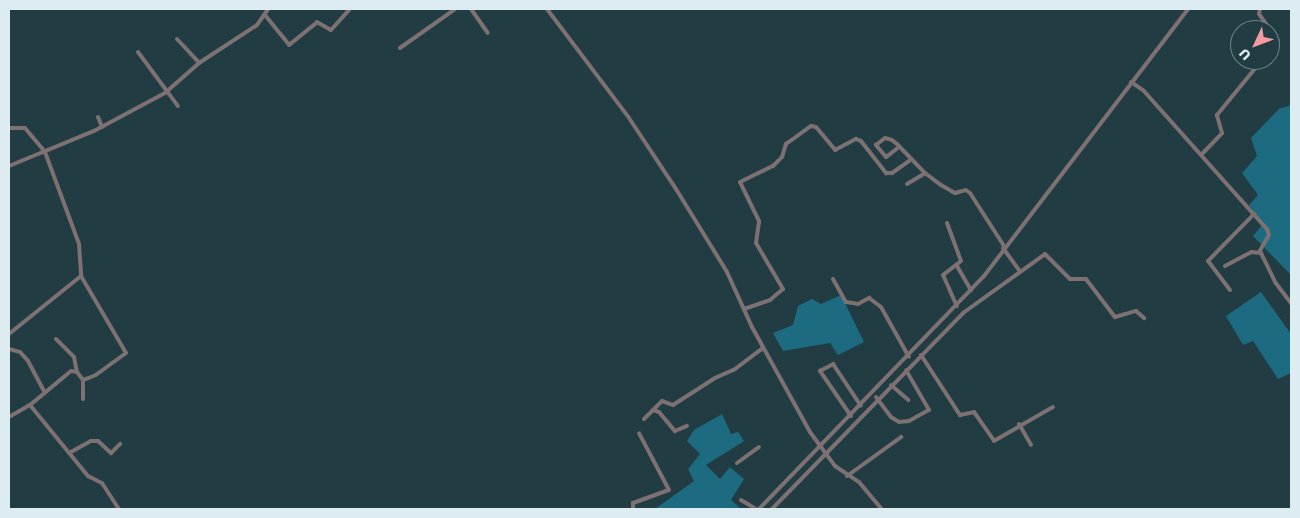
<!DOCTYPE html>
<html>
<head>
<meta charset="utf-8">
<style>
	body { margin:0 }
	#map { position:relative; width:1300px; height:518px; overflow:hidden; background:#223c44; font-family:"Work Sans",sans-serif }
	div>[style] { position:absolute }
	.forest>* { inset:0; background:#1c6b80 }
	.minor>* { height:4px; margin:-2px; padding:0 2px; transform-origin:2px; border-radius:2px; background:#7d7171 }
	span { translate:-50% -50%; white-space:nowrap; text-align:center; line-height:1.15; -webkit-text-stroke:4.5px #223c44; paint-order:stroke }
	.frame { position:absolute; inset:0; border:10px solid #ddecf1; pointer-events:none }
	.north { position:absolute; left:1230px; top:20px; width:50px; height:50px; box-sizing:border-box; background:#223c44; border:1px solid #6d8289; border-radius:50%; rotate:227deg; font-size:14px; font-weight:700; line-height:20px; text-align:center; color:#ddecf1 }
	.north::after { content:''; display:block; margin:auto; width:18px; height:22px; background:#f49aa2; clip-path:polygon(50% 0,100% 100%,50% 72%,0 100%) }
</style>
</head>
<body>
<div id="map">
	<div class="forest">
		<i style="clip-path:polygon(1291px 105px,1291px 275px,1253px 236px,1263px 224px,1249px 205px,1258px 195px,1242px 173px,1257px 156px,1251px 138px,1279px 109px)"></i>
		<i style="clip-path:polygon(1261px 292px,1291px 334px,1291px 373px,1278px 379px,1253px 341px,1243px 345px,1226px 316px)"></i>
		<i style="clip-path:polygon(841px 295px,864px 342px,838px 355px,830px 343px,783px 351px,773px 333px,793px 325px,798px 306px,812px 299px,821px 304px)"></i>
		<i style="clip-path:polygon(722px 414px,731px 434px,738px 432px,744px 441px,706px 465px,720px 479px,730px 467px,744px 479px,731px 500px,741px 509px,655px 509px,694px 481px,688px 469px,700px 454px,687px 441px,694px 430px)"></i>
	</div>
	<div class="minor">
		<i style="left:471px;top:9px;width:29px;rotate:55deg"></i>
		<i style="left:547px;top:9px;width:136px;rotate:53deg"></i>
		<i style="left:629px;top:118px;width:85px;rotate:56.5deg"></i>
		<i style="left:676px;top:189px;width:97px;rotate:58.4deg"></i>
		<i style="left:727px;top:272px;width:60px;rotate:65.6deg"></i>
		<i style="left:752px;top:327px;width:120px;rotate:61.1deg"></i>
		<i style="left:810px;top:432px;width:42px;rotate:53.7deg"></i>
		<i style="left:835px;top:466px;width:29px;rotate:34deg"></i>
		<i style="left:859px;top:482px;width:35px;rotate:50deg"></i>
		<i style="left:1260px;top:9px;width:5px;rotate:101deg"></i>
		<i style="left:1259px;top:14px;width:33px;rotate:55deg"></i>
		<i style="left:1278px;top:41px;width:14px;rotate:124deg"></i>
		<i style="left:265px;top:15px;width:38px;rotate:51deg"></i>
		<i style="left:289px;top:45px;width:36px;rotate:-39deg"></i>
		<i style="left:317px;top:22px;width:16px;rotate:30deg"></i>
		<i style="left:331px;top:30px;width:28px;rotate:-48deg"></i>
		<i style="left:177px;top:39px;width:33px;rotate:47deg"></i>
		<i style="left:400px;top:48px;width:67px;rotate:-35.3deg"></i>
		<i style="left:138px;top:52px;width:67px;rotate:53.5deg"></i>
		<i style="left:1131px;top:82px;width:14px;rotate:34deg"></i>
		<i style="left:1143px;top:90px;width:186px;rotate:48.3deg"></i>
		<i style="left:1267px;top:229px;width:6px;rotate:72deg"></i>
		<i style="left:1269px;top:235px;width:20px;rotate:120deg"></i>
		<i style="left:98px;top:117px;width:11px;rotate:68deg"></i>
		<i style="left:9px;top:128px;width:16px"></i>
		<i style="left:25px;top:128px;width:31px;rotate:50deg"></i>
		<i style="left:45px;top:152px;width:98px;rotate:69.7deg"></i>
		<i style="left:79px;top:244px;width:32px;rotate:86deg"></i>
		<i style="left:81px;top:276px;width:89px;rotate:59.7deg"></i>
		<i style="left:126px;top:353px;width:37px;rotate:144deg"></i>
		<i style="left:96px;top:375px;width:14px;rotate:159deg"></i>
		<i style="left:899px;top:147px;width:16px;rotate:142deg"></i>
		<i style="left:886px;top:157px;width:16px;rotate:-130deg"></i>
		<i style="left:876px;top:145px;width:11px;rotate:-38deg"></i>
		<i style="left:885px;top:138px;width:7px;rotate:16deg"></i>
		<i style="left:892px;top:140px;width:6px;rotate:39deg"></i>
		<i style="left:897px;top:144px;width:40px;rotate:46deg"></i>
		<i style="left:925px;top:173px;width:20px;rotate:37deg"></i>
		<i style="left:941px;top:185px;width:16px;rotate:30deg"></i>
		<i style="left:955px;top:193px;width:11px;rotate:-15deg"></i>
		<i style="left:966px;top:190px;width:5px;rotate:37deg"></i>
		<i style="left:970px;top:193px;width:63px;rotate:57.3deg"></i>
		<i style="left:1202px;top:154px;width:29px;rotate:-46deg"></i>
		<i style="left:1222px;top:133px;width:19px;rotate:-106deg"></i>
		<i style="left:1217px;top:115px;width:71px;rotate:-50.7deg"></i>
		<i style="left:9px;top:166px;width:92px;rotate:-22.4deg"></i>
		<i style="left:94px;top:131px;width:81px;rotate:-28.2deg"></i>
		<i style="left:165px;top:93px;width:45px;rotate:-41.4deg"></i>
		<i style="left:199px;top:63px;width:69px;rotate:-33.2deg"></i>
		<i style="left:257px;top:25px;width:19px;rotate:-55deg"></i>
		<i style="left:907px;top:184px;width:21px;rotate:-31deg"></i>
		<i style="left:947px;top:223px;width:40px;rotate:69.8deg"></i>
		<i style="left:961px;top:261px;width:23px;rotate:142deg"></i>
		<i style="left:943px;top:275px;width:34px;rotate:66deg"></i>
		<i style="left:1003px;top:248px;width:29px;rotate:54deg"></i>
		<i style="left:957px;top:266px;width:28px;rotate:60deg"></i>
		<i style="left:1225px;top:266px;width:30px;rotate:-28deg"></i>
		<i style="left:1251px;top:252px;width:10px;rotate:6deg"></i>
		<i style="left:1261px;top:253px;width:32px;rotate:64deg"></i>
		<i style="left:1275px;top:282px;width:26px;rotate:53deg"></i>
		<i style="left:833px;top:279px;width:26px;rotate:61deg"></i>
		<i style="left:846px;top:302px;width:12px;rotate:9deg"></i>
		<i style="left:858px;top:304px;width:13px;rotate:-29deg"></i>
		<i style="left:869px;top:298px;width:15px;rotate:37deg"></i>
		<i style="left:881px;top:307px;width:57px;rotate:60.8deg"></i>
		<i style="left:1230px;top:290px;width:36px;rotate:-127deg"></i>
		<i style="left:1208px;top:261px;width:66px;rotate:-45.6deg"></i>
		<i style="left:744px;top:309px;width:28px;rotate:-19deg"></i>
		<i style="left:770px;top:300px;width:17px;rotate:-40deg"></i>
		<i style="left:783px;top:289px;width:53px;rotate:-120.4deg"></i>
		<i style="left:756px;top:243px;width:22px;rotate:-82deg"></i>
		<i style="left:759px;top:221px;width:43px;rotate:-116deg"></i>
		<i style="left:740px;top:182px;width:37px;rotate:-26deg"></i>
		<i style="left:773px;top:166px;width:13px;rotate:-45deg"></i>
		<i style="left:782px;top:157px;width:14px;rotate:-73deg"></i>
		<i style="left:786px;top:144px;width:31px;rotate:-36deg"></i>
		<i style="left:811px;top:126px;width:5px;rotate:11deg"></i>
		<i style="left:816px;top:127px;width:30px;rotate:50deg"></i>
		<i style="left:835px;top:150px;width:24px;rotate:-28deg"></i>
		<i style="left:856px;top:139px;width:5px;rotate:22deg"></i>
		<i style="left:861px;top:141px;width:41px;rotate:52deg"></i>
		<i style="left:886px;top:173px;width:6px"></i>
		<i style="left:892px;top:173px;width:24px;rotate:-35deg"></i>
		<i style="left:9px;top:334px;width:92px;rotate:-38.9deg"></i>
		<i style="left:56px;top:339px;width:25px;rotate:45deg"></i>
		<i style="left:74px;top:357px;width:15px;rotate:79deg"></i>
		<i style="left:9px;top:349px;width:11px;rotate:15deg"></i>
		<i style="left:20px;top:352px;width:12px;rotate:48deg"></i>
		<i style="left:28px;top:361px;width:34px;rotate:62deg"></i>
		<i style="left:921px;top:355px;width:72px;rotate:57deg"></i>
		<i style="left:960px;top:415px;width:14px;rotate:-12deg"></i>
		<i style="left:974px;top:412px;width:35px;rotate:55deg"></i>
		<i style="left:994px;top:441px;width:68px;rotate:-30deg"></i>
		<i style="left:891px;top:385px;width:23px;rotate:41deg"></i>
		<i style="left:876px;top:397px;width:25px;rotate:53deg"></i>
		<i style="left:891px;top:417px;width:9px;rotate:32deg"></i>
		<i style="left:899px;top:422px;width:10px;rotate:-6deg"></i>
		<i style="left:909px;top:421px;width:23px;rotate:-29deg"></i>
		<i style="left:929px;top:410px;width:46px;rotate:-119.9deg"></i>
		<i style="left:83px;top:399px;width:19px;rotate:-90deg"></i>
		<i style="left:83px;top:380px;width:10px;rotate:-127deg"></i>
		<i style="left:77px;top:372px;width:6px;rotate:-171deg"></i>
		<i style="left:71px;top:371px;width:53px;rotate:140.3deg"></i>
		<i style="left:30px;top:405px;width:92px;rotate:50.8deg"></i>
		<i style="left:88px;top:476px;width:16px;rotate:27deg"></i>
		<i style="left:102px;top:483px;width:31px;rotate:57deg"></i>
		<i style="left:653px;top:410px;width:6px;rotate:18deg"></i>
		<i style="left:659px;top:412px;width:25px;rotate:50deg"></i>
		<i style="left:675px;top:431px;width:13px;rotate:-23deg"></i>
		<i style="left:851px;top:416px;width:55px;rotate:-124.6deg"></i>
		<i style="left:820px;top:371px;width:15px;rotate:-28deg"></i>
		<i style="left:833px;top:364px;width:50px;rotate:56.3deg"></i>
		<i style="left:9px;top:417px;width:24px;rotate:-30deg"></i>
		<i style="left:644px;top:419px;width:25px;rotate:-45deg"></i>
		<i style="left:662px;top:401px;width:12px;rotate:20deg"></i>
		<i style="left:673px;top:405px;width:50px;rotate:-32.7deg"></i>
		<i style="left:715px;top:378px;width:22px;rotate:-24deg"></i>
		<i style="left:735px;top:369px;width:35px;rotate:-37deg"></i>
		<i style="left:1019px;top:424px;width:24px;rotate:60deg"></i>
		<i style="left:69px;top:453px;width:25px;rotate:-29deg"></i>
		<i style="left:91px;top:441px;width:7px"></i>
		<i style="left:98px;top:441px;width:18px;rotate:43deg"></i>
		<i style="left:111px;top:453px;width:13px;rotate:-45deg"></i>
		<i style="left:737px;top:463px;width:27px;rotate:-36deg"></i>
		<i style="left:847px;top:476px;width:67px;rotate:-35.8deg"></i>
		<i style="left:741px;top:500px;width:17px;rotate:31deg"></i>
		<i style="left:633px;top:509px;width:6px;rotate:-90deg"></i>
		<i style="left:633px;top:503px;width:38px;rotate:-20deg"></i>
		<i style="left:669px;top:490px;width:64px;rotate:-117.8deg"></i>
		<i style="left:759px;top:509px;width:324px;rotate:-46deg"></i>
		<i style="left:984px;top:276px;width:336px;rotate:-52.6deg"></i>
		<i style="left:772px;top:509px;width:274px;rotate:-45.7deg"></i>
		<i style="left:963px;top:313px;width:101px;rotate:-35.7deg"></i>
		<i style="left:1045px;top:254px;width:35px;rotate:45deg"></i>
		<i style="left:1070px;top:279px;width:16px"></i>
		<i style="left:1086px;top:279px;width:48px;rotate:52.7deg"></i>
		<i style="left:1115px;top:317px;width:22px;rotate:-16deg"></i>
		<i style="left:1136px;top:311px;width:11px;rotate:41deg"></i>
	</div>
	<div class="frame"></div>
	<div class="north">U</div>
</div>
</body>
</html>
